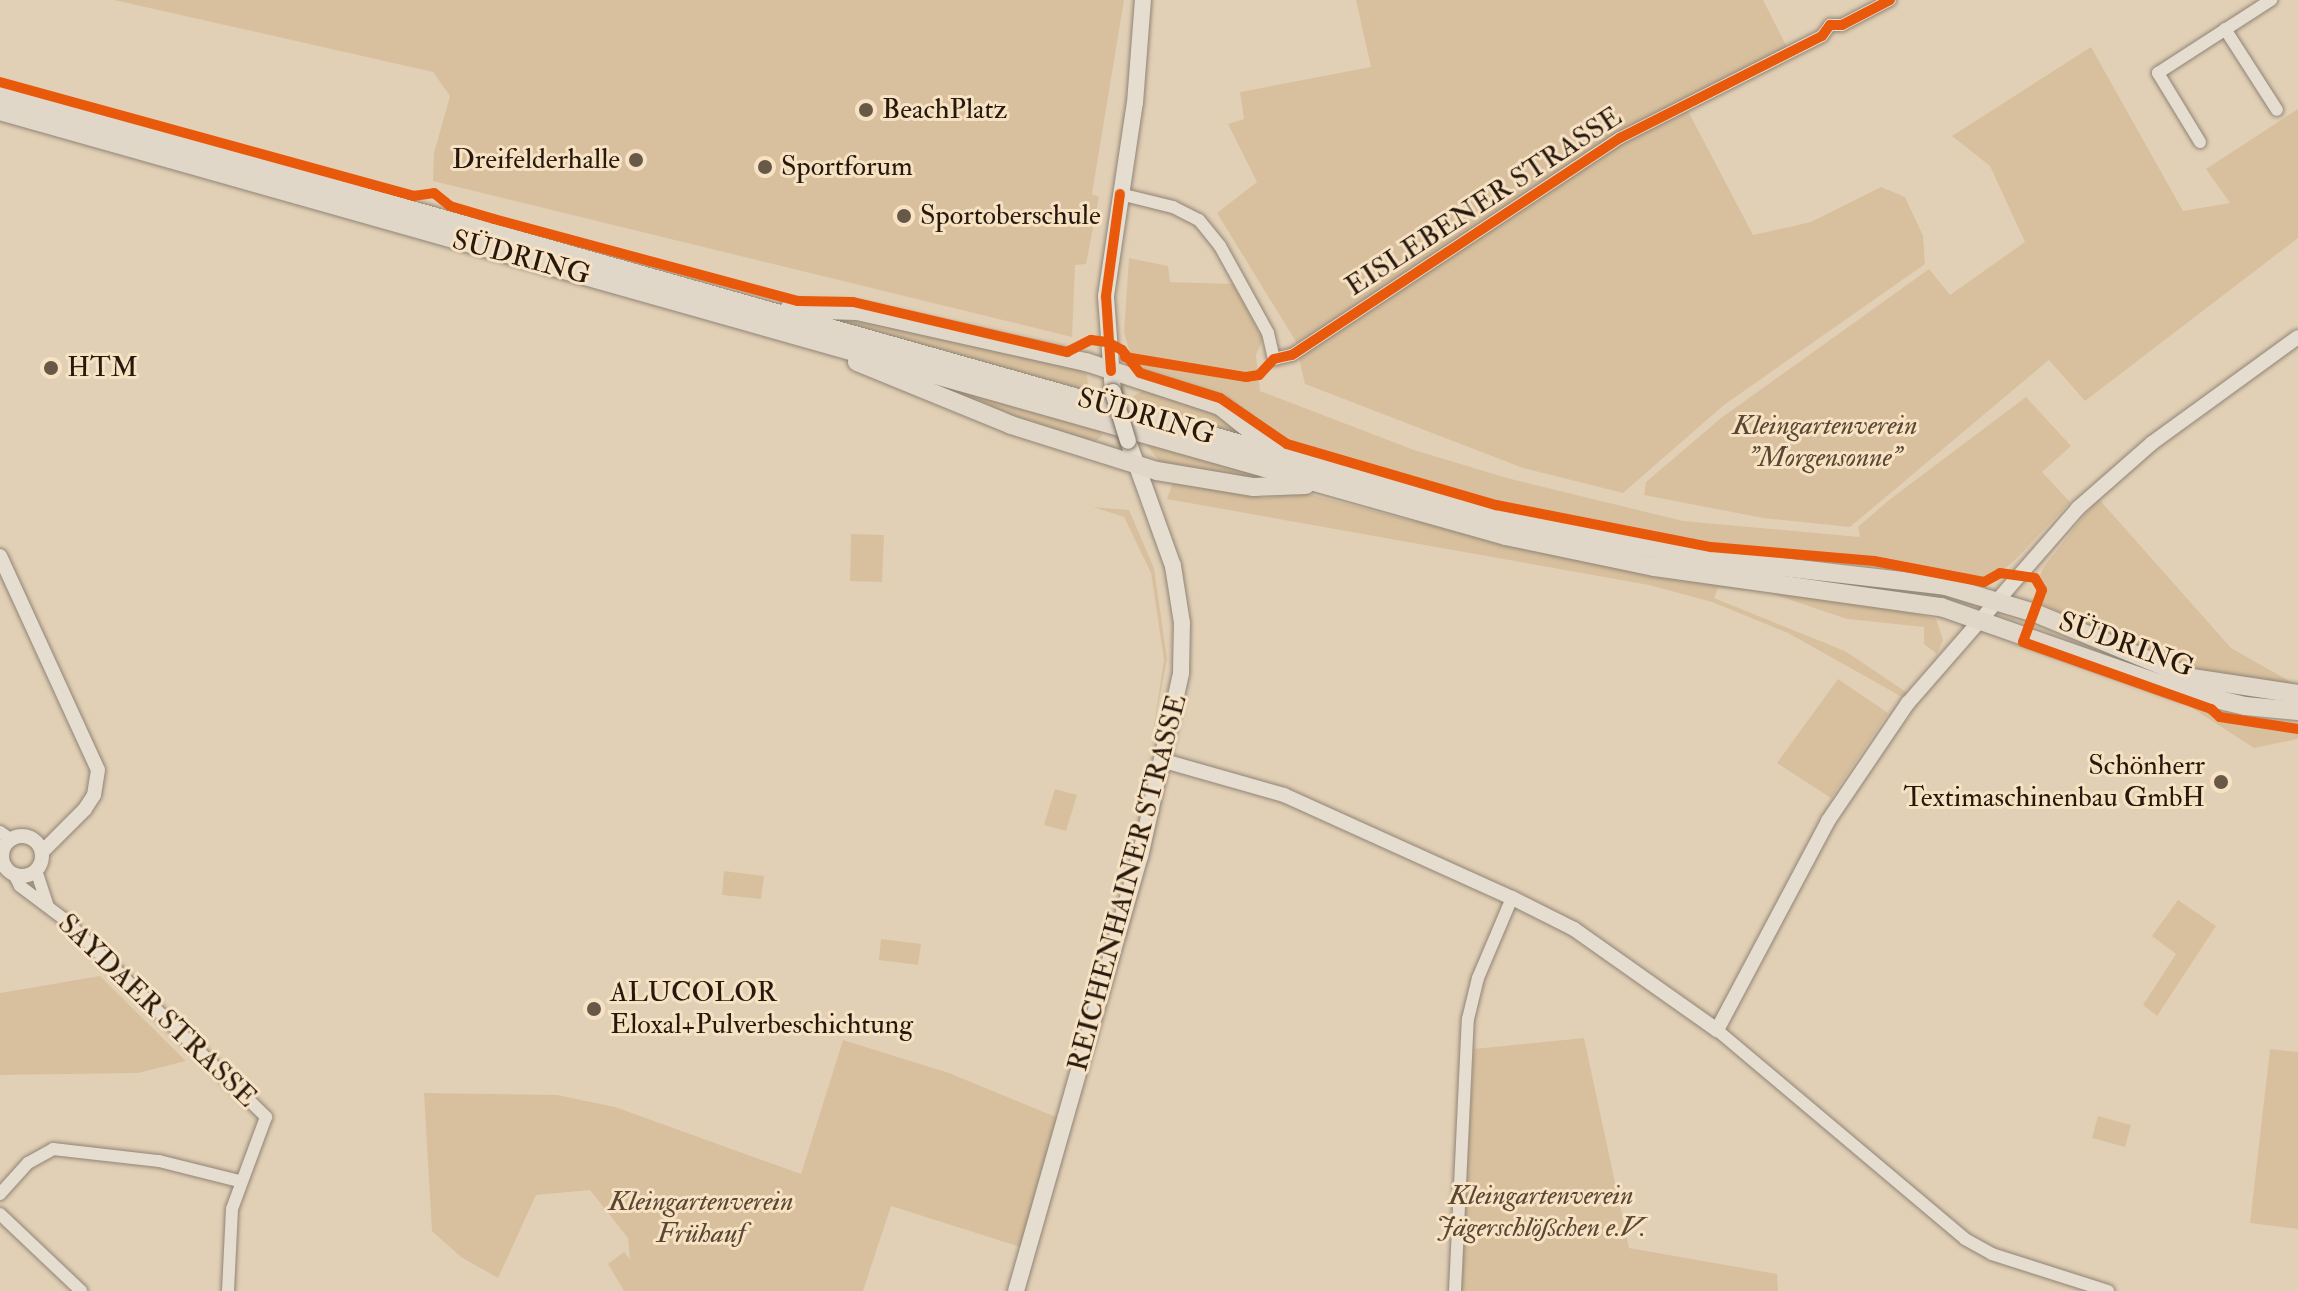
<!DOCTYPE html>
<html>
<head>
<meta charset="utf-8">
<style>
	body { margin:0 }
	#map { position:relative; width:2298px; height:1291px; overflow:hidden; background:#e2d0b6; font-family:"IM FELL Double Pica",serif }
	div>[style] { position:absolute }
	.green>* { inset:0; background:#d8c09e }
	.roads { filter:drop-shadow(0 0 2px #908475) drop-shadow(0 0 2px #908475) }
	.minor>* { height:12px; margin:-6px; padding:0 6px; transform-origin:6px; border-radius:6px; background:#e5ddd0 }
	.tertiary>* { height:14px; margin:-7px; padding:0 7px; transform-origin:7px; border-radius:7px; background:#e5ddd0 }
	.tertiary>.ring { margin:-7px; padding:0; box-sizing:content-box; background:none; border:14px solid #e5ddd0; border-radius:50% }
	.secondary>* { height:16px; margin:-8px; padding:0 8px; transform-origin:8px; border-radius:8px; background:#e5ddd0 }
	.primary>* { height:18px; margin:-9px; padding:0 9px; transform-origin:9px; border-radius:9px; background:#e1d7c9 }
	.bridges { filter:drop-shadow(0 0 2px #766b5d) drop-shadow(0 0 2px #766b5d) }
	.secondary-bridge>* { height:16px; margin:-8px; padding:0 8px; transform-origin:8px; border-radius:8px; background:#e5ddd0 }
	.cycleway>* { height:10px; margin:-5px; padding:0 5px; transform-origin:5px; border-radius:5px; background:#e8590c }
	.dots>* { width:22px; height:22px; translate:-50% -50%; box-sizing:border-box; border:4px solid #f7e2c4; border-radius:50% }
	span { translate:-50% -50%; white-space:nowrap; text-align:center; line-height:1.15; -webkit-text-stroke:6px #f7e2c4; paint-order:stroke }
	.poi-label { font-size:28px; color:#26180d }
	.left { translate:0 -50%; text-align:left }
	.right { translate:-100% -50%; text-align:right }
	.street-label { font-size:28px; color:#26180d }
	.park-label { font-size:28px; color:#594633; font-style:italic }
</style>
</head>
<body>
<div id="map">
	<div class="green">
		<i style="clip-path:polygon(114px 0,1124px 0,1092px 194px,1099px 197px,1086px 264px,1075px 265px,1072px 337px,433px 181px,434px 153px,450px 96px,433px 72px)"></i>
		<i style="clip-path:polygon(1356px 0,1763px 0,1789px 51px,1619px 131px,1298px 345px,1217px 213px,1257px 182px,1228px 124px,1244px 119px,1240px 92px,1371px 67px)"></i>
		<i style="clip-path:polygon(2091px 47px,2183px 211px,2230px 203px,2206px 169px,2298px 109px,2298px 238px,2085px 401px,2049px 360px,1850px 527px,1763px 518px,1644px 495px,1646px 482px,1721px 418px,1929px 269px,1950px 295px,2025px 242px,1990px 166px,1952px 136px)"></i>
		<i style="clip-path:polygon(1688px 111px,1753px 235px,1811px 222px,1881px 187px,1905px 197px,1923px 236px,1925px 264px,1724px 405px,1623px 493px,1523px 468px,1305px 384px,1299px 358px,1415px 276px,1623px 142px)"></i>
		<i style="clip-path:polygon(1129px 258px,1168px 266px,1170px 282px,1233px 284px,1263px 339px,1256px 355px,1260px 391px,1414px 450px,1507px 478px,1683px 521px,1860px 537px,1858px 527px,1889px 500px,2026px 397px,2071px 446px,2042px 472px,2070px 502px,2014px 561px,1992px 579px,1978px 580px,1873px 559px,1657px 537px,1504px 505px,1305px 447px,1261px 427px,1221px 396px,1143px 371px,1130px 353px,1124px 332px)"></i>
		<i style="clip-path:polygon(833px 312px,1075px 366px,1087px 375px,1089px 394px,813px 317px)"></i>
		<i style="clip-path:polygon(887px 367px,1099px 428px,1102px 436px,1093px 443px,1032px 429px)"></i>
		<i style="clip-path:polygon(1145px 390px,1214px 409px,1258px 441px,1135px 408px,1133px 396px)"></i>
		<i style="clip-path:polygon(1146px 443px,1282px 478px,1261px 483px,1161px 464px)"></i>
		<i style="clip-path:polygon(1181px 482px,1265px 498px,1304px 493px,1405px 519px,1907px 612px,1936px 619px,1943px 640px,1937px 654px,1924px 644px,1924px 627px,1847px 619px,1767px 592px,1718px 588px,1714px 598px,1845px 651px,1909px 694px,1904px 698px,1788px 633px,1712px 602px,1649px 585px,1167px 499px,1172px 485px)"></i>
		<i style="clip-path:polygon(2098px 498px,2231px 648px,2298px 686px,2217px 678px,2127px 647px,2042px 603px,2047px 590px,2040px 576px,2043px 568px)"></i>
		<i style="clip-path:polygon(1093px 507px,1129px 510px,1154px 568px,1167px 659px,1152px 739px,1164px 660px,1151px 573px,1124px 517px)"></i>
		<i style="clip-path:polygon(851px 534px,884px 535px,882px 582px,850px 581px)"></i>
		<i style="clip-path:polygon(1838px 679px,1888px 713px,1831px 798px,1777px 763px)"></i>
		<i style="clip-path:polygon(2186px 704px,2237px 725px,2298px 731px,2298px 739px,2254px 748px)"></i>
		<i style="clip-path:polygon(1055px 789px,1077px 795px,1066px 831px,1044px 825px)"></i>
		<i style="clip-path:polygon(724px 871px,764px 876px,761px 899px,722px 895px)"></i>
		<i style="clip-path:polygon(2178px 900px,2216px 926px,2157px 1016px,2143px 1005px,2176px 954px,2152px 936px)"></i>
		<i style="clip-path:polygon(881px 939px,921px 944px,918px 965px,879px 960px)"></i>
		<i style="clip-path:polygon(100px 976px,186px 1061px,138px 1073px,0 1075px,0 993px)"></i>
		<i style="clip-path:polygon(1584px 1038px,1629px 1248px,1777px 1274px,1778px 1291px,1460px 1291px,1474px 1049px)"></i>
		<i style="clip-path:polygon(843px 1040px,949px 1073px,1063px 1120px,1027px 1249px,891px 1206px,863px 1291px,624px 1291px,608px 1264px,624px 1252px,630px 1259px,628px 1238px,590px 1190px,536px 1195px,498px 1278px,461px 1257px,432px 1231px,424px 1093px,557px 1095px,615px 1107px,801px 1174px)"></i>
		<i style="clip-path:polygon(2270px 1049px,2298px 1052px,2298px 1229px,2250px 1223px)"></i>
		<i style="clip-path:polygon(2098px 1116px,2131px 1125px,2125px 1147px,2092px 1138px)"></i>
	</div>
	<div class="roads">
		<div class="minor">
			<i style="left:2225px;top:29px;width:96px;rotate:57.3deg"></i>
			<i style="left:2200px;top:142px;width:81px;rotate:-121.3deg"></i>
			<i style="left:2158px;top:73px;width:135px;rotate:-32.9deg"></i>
			<i style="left:1120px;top:194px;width:55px;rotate:13.8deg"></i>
			<i style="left:1173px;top:207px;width:29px;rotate:27deg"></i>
			<i style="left:1199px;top:220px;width:33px;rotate:51deg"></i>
			<i style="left:1220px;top:246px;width:99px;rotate:61.1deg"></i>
			<i style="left:1268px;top:333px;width:27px;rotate:77deg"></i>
			<i style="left:1274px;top:359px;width:18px;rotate:-13deg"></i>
			<i style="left:1292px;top:355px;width:393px;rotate:-33.5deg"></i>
			<i style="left:1620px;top:138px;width:226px;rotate:-26.8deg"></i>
			<i style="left:1822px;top:36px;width:14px;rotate:-54deg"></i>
			<i style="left:1830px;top:25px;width:12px"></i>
			<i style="left:1842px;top:25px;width:54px;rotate:-27.5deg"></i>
			<i style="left:0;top:832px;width:12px;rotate:35deg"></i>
			<i style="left:0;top:847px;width:4px;rotate:56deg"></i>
			<i style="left:36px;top:870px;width:38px;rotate:72deg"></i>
			<i style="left:14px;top:874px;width:13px;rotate:63deg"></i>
			<i style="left:20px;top:886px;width:55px;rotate:36.9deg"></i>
			<i style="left:64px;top:919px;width:283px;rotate:44.4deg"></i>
			<i style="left:266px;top:1117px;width:98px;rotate:110.3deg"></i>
			<i style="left:232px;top:1209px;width:82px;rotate:92.8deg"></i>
			<i style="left:1717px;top:1030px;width:324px;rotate:40.1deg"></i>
			<i style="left:1965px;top:1239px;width:31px;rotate:29deg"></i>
			<i style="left:1992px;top:1254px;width:122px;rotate:17.7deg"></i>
			<i style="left:0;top:1194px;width:42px;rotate:-47.9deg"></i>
			<i style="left:28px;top:1163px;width:29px;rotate:-29deg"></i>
			<i style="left:53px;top:1149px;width:107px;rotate:6.5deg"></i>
			<i style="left:159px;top:1161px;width:82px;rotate:14deg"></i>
			<i style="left:0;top:1214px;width:112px;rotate:43.5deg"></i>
			<i style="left:1455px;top:1291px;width:272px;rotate:-87.3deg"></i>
			<i style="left:1468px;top:1019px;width:42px;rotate:-76.3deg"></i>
			<i style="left:1478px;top:978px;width:87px;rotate:-67deg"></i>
		</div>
		<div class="tertiary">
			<i style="left:0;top:556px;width:235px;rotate:65.4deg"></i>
			<i style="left:98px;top:770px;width:25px;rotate:99deg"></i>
			<i style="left:94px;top:795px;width:17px;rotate:123deg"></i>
			<i style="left:85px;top:809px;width:61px;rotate:135deg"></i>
			<i style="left:1164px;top:761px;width:125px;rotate:15.8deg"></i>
			<i style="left:1284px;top:795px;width:250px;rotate:24.3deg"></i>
			<i style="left:1512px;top:898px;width:69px;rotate:26.6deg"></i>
			<i style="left:1574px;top:929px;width:175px;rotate:35.2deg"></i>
			<i style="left:1717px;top:1030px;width:237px;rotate:-62deg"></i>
			<i style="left:1828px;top:821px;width:143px;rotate:-55.9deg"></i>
			<i style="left:1908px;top:703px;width:259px;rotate:-48.9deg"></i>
			<i style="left:2078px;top:508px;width:98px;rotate:-41.3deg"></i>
			<i style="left:2152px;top:443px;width:180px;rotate:-36deg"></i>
			<i class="ring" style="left:2px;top:836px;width:26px;height:26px"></i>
		</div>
		<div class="secondary">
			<i style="left:1113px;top:392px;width:96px;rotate:-94.2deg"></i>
			<i style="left:1106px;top:296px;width:195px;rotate:-81.5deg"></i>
			<i style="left:1135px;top:103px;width:103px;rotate:-85.6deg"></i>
			<i style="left:1016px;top:1291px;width:451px;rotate:-74.1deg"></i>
			<i style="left:1140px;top:857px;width:189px;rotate:-77.4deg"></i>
			<i style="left:1181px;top:673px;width:50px;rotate:-88.9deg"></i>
			<i style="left:1182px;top:623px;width:58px;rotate:-99deg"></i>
			<i style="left:1173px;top:566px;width:133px;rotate:-109.8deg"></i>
		</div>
		<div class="primary">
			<i style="left:0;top:94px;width:1584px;rotate:15.75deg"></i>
			<i style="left:1525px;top:524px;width:182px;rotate:10.8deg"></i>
			<i style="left:1704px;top:558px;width:243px;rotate:6.6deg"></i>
			<i style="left:1945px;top:586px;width:94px;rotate:16.7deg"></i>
			<i style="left:2035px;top:613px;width:170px;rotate:22.5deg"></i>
			<i style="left:2192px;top:678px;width:107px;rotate:8.6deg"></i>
			<i style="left:0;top:111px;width:1565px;rotate:15.76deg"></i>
			<i style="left:1506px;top:536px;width:152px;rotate:11.8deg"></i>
			<i style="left:1655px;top:567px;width:289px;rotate:8deg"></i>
			<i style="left:1941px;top:607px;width:254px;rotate:19.3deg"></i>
			<i style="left:2181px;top:691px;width:66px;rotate:13.2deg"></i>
			<i style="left:2245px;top:706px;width:53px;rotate:5.4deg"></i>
			<i style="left:789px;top:309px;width:68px;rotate:1.7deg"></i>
			<i style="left:857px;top:311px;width:235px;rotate:12.6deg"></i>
			<i style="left:1086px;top:362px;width:141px;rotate:18.2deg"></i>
			<i style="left:1220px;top:406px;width:70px;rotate:38.7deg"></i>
			<i style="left:857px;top:362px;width:166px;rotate:22.2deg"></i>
			<i style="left:1011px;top:425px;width:153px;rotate:17.5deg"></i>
			<i style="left:1157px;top:471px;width:98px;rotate:9.4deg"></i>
			<i style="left:1254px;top:487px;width:52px;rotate:-2.2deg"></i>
		</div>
	</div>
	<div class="bridges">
		<div class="secondary-bridge">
			<i style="left:1113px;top:392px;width:51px;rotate:73deg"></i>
		</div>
	</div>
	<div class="cycleway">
		<i style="left:0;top:82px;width:428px;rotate:15.4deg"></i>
		<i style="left:413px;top:196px;width:21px;rotate:-8deg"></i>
		<i style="left:434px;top:193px;width:21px;rotate:39deg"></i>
		<i style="left:450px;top:206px;width:46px;rotate:16.5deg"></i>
		<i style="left:494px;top:219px;width:315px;rotate:15.1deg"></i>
		<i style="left:798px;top:301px;width:55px;rotate:1deg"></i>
		<i style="left:853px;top:302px;width:220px;rotate:13.2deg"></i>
		<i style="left:1067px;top:352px;width:27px;rotate:-27deg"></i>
		<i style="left:1091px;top:340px;width:16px;rotate:7deg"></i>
		<i style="left:1107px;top:342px;width:17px;rotate:28deg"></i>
		<i style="left:1122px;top:350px;width:29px;rotate:52deg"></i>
		<i style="left:1140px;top:373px;width:84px;rotate:17.4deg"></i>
		<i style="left:1220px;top:398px;width:81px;rotate:34.5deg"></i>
		<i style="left:1287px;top:444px;width:218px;rotate:16.3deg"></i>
		<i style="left:1496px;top:505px;width:219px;rotate:11.1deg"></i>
		<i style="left:1711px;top:547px;width:164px;rotate:4.9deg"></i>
		<i style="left:1874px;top:561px;width:112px;rotate:10.8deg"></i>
		<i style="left:1984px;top:582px;width:18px;rotate:-29deg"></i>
		<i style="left:2000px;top:573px;width:35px;rotate:8deg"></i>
		<i style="left:2035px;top:578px;width:14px;rotate:60deg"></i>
		<i style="left:2042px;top:590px;width:55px;rotate:110.1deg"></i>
		<i style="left:2023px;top:642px;width:200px;rotate:19.6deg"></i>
		<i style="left:2211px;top:709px;width:12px;rotate:42deg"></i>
		<i style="left:2220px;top:717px;width:79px;rotate:8.7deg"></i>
		<i style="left:1125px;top:357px;width:123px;rotate:9.4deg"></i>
		<i style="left:1246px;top:377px;width:13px;rotate:-9deg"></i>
		<i style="left:1259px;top:375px;width:22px;rotate:-47deg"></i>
		<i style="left:1274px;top:359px;width:18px;rotate:-13deg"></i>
		<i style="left:1292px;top:355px;width:393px;rotate:-33.5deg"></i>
		<i style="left:1620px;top:138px;width:226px;rotate:-26.8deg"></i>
		<i style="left:1822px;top:36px;width:14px;rotate:-54deg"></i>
		<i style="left:1830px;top:25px;width:12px"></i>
		<i style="left:1842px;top:25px;width:54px;rotate:-27.5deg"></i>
		<i style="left:1111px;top:371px;width:75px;rotate:-93.8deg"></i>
		<i style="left:1106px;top:296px;width:103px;rotate:-82.2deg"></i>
	</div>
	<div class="dots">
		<i style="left:866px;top:110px;background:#685848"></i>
		<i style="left:636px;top:160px;background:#685848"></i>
		<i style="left:765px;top:167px;background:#685848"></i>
		<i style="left:904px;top:216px;background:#685848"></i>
		<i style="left:51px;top:368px;background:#685848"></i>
		<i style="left:2221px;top:782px;background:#685848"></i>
		<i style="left:594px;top:1009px;background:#685848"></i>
	</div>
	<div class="poi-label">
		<span class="left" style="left:882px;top:110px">BeachPlatz</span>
		<span class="right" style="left:620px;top:160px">Dreifelderhalle</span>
		<span class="left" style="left:781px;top:167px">Sportforum</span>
		<span class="left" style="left:920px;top:216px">Sportoberschule</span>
		<span class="left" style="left:67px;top:368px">HTM</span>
		<span class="right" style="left:2205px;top:782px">Schönherr<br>Textimaschinenbau GmbH</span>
		<span class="left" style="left:610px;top:1009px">ALUCOLOR<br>Eloxal+Pulverbeschichtung</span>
	</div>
	<div class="street-label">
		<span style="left:1484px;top:202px;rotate:-33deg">EISLEBENER STRASSE</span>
		<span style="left:521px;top:258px;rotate:15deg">SÜDRING</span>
		<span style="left:1146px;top:417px;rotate:16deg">SÜDRING</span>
		<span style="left:2126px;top:645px;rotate:20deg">SÜDRING</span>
		<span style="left:1128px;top:883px;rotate:-75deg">REICHENHAINER STRASSE</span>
		<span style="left:157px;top:1011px;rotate:44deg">SAYDAER STRASSE</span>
	</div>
	<div class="park-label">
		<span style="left:1825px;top:442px">Kleingartenverein<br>"Morgensonne"</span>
		<span style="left:1541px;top:1212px">Kleingartenverein<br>Jägerschlößchen e.V.</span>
		<span style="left:701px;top:1218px">Kleingartenverein<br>Frühauf</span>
	</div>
</div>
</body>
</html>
